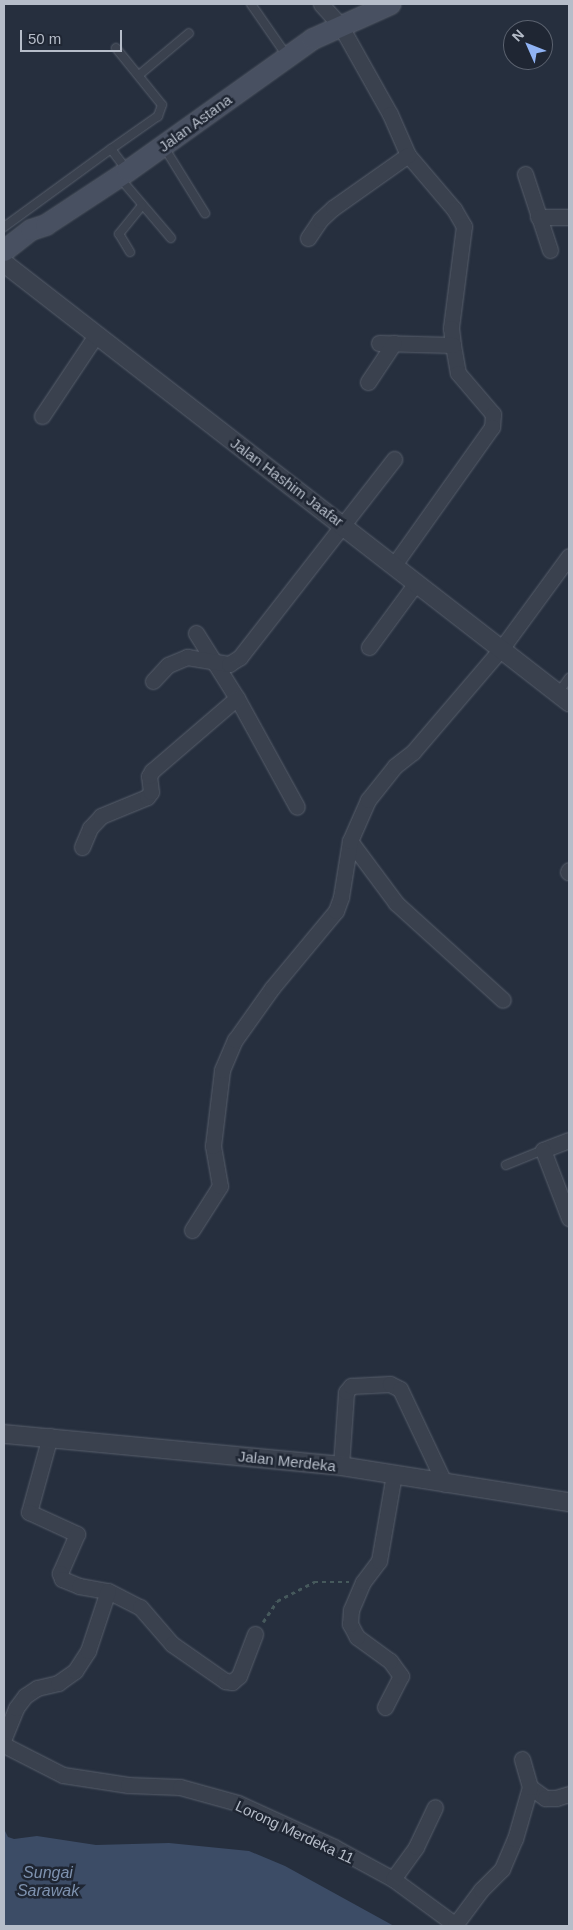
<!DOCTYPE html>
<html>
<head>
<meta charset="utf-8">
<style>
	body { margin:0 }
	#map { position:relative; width:573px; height:1930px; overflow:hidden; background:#262f3e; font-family:Arial,sans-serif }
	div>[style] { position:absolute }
	.water>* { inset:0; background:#3c4c66 }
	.path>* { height:2.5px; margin-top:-1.25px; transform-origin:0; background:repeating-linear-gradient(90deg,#46595c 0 4px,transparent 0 8px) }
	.roads { filter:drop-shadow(0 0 1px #585f6c) drop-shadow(0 0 1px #585f6c) }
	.service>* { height:8px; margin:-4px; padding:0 4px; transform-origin:4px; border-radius:4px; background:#3a414e }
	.minor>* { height:15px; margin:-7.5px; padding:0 7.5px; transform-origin:7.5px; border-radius:7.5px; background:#3a414e }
	.tertiary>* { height:18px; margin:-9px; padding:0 9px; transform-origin:9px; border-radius:9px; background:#3a414e }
	.secondary>* { height:20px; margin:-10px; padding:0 10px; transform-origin:10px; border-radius:10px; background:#485061 }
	span { translate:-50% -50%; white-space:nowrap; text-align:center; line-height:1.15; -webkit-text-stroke:5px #1f2633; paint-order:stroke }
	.street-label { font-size:15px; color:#b6bdc9 }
	.water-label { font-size:16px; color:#7e92af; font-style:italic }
	.frame { position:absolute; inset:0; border:5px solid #b6bdc9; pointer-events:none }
	.north { position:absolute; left:503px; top:20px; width:50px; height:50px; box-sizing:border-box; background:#1f2633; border:1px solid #5b626f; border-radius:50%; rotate:314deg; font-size:14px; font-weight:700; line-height:20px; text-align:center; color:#b6bdc9 }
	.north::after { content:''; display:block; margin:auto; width:18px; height:22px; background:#90b3f4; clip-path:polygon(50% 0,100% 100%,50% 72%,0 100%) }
	.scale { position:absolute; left:20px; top:30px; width:102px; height:22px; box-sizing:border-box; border:2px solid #b6bdc9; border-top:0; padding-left:6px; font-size:15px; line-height:18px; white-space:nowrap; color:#b6bdc9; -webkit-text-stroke:4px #1f2633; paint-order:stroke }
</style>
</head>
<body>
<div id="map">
	<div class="water">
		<i style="clip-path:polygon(4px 1829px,8px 1837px,14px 1839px,37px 1836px,96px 1845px,169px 1843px,249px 1851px,285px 1866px,394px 1926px,4px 1926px)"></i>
	</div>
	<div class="path">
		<i style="left:263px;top:1622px;width:25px;rotate:-56deg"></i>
		<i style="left:277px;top:1601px;width:42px;rotate:-27.2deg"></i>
		<i style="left:314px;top:1582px;width:35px"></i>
	</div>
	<div class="roads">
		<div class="service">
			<i style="left:251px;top:4px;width:63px;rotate:55.3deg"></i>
			<i style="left:116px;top:48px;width:73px;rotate:51.1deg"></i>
			<i style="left:162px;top:105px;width:12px;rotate:110deg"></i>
			<i style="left:158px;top:116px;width:57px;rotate:144.9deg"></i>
			<i style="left:111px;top:149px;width:26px;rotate:53deg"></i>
			<i style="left:139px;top:75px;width:65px;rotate:-40deg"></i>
			<i style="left:164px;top:147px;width:78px;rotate:58.2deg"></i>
			<i style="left:119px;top:177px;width:80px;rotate:49.6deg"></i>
			<i style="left:4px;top:227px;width:132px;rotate:-36.1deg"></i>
			<i style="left:130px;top:252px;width:21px;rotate:-121deg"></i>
			<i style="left:119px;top:234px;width:36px;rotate:-51deg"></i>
			<i style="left:558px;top:693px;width:19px;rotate:-54deg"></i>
			<i style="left:506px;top:1165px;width:40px;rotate:-22deg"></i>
		</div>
		<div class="minor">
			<i style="left:321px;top:4px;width:28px;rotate:48deg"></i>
			<i style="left:340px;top:25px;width:102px;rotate:60.7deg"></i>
			<i style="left:390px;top:114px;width:45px;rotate:66.3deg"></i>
			<i style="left:408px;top:155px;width:71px;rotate:49.6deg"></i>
			<i style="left:454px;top:209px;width:20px;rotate:60deg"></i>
			<i style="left:464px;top:226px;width:103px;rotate:97.3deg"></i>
			<i style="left:451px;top:328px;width:17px;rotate:83deg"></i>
			<i style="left:453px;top:345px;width:28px;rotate:80deg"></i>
			<i style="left:458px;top:373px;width:54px;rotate:49.5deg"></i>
			<i style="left:493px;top:414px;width:13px;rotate:94deg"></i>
			<i style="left:492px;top:427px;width:169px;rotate:125.4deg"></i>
			<i style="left:525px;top:174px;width:80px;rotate:71.8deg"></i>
			<i style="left:538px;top:217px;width:31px"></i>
			<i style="left:308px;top:238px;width:22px;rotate:-56deg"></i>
			<i style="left:320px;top:220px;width:18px;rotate:-43deg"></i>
			<i style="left:333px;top:208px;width:92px;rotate:-35.2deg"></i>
			<i style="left:379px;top:343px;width:74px;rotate:1.5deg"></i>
			<i style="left:368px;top:382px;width:47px;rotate:-56.3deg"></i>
			<i style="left:42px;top:416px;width:97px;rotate:-56.3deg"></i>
			<i style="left:196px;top:633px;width:77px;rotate:57.8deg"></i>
			<i style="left:237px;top:698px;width:124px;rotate:61.2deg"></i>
			<i style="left:369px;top:647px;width:79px;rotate:-53.7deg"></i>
			<i style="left:153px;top:681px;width:22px;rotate:-47deg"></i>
			<i style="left:168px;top:665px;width:21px;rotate:-23deg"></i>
			<i style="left:187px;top:657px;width:43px;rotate:9.5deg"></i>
			<i style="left:229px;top:664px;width:13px;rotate:-32deg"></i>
			<i style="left:240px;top:657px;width:251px;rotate:-52.1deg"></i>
			<i style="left:350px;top:841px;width:77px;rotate:53.4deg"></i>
			<i style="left:396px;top:903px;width:144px;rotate:42.2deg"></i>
			<i style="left:82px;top:847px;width:21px;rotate:-67deg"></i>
			<i style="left:90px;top:828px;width:16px;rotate:-47deg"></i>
			<i style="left:101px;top:816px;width:50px;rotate:-22.4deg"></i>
			<i style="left:147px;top:797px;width:6px;rotate:-51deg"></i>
			<i style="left:151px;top:792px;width:16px;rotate:-97deg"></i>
			<i style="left:149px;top:776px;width:6px;rotate:-59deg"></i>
			<i style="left:152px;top:771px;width:112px;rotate:-40.7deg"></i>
			<i style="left:568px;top:872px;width:2px;rotate:-63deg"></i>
			<i style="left:569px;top:1140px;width:28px;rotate:159deg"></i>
			<i style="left:543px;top:1150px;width:73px;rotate:69.1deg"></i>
			<i style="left:192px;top:1230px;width:52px;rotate:-57.5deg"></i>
			<i style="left:220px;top:1186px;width:41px;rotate:-99.9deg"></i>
			<i style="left:213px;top:1146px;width:77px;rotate:-83.2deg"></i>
			<i style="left:222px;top:1070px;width:33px;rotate:-67deg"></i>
			<i style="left:235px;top:1040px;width:64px;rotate:-54.6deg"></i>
			<i style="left:272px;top:988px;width:100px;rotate:-50.3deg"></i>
			<i style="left:336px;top:911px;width:15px;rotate:-70deg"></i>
			<i style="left:341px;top:897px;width:57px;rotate:-80.9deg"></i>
			<i style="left:350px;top:841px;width:45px;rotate:-66.3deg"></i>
			<i style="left:368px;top:800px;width:43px;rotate:-51.5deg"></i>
			<i style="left:395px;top:766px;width:23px;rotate:-38deg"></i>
			<i style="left:413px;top:752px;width:135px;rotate:-49.5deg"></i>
			<i style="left:501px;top:649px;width:115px;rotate:-53.8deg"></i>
			<i style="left:50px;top:1436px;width:79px;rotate:105.4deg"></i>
			<i style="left:29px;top:1512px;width:53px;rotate:24.6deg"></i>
			<i style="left:77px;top:1534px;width:43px;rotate:113.6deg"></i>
			<i style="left:60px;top:1573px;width:6px;rotate:72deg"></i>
			<i style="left:62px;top:1579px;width:18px;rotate:22deg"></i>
			<i style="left:79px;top:1586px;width:29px;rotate:10deg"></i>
			<i style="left:108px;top:1591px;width:36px;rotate:27deg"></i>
			<i style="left:140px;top:1607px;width:49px;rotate:49.1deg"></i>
			<i style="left:172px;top:1644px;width:65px;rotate:34.9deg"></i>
			<i style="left:225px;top:1681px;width:7px;rotate:8deg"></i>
			<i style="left:232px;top:1682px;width:9px;rotate:-41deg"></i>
			<i style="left:239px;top:1676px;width:45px;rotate:-69.1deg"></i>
			<i style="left:341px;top:1466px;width:74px;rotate:-86.1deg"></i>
			<i style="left:346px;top:1392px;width:8px;rotate:-50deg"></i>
			<i style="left:351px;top:1386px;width:39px;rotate:-3deg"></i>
			<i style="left:390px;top:1384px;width:11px;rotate:27deg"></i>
			<i style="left:400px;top:1389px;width:105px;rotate:64.7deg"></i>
			<i style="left:385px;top:1707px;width:35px;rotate:-63deg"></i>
			<i style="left:401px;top:1676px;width:19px;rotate:-126deg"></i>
			<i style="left:390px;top:1661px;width:41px;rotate:-144deg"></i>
			<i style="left:357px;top:1637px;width:15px;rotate:-118deg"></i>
			<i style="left:350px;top:1624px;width:14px;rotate:-86deg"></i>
			<i style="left:351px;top:1610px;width:30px;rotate:-67deg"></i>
			<i style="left:363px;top:1582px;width:26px;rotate:-53deg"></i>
			<i style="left:379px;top:1561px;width:88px;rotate:-80.2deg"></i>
			<i style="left:4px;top:1738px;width:32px;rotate:-68deg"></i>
			<i style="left:16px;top:1708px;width:15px;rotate:-53deg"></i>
			<i style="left:25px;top:1696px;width:14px;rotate:-34deg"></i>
			<i style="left:37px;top:1688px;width:22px;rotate:-13deg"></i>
			<i style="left:58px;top:1683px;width:21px;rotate:-35deg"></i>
			<i style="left:75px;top:1671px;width:24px;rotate:-57deg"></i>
			<i style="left:88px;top:1651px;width:63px;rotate:-71.6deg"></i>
			<i style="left:4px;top:1745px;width:66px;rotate:27deg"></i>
			<i style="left:63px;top:1775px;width:66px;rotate:8.7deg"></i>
			<i style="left:128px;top:1785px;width:52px;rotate:2.2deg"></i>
			<i style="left:180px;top:1787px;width:60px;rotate:15.4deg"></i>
			<i style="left:238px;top:1803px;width:106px;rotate:24.6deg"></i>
			<i style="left:334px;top:1847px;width:67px;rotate:28.5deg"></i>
			<i style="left:393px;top:1879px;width:79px;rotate:36.3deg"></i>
			<i style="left:530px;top:1787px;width:19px;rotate:36deg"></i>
			<i style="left:545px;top:1798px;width:11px"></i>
			<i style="left:556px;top:1798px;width:14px;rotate:-17deg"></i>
			<i style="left:393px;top:1879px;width:39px;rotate:-54deg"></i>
			<i style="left:416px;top:1847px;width:44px;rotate:-64.6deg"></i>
			<i style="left:455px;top:1925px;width:44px;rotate:-53.4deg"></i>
			<i style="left:481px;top:1890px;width:30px;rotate:-45deg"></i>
			<i style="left:502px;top:1869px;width:33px;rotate:-67deg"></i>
			<i style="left:515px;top:1839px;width:54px;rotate:-73.9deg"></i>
			<i style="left:530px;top:1787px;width:29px;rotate:-106deg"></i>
		</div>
		<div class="tertiary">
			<i style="left:4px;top:263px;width:716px;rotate:37.85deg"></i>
			<i style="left:4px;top:1434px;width:339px;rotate:5.4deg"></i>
			<i style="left:341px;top:1466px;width:231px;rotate:9deg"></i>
		</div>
		<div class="secondary">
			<i style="left:4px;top:251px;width:34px;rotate:-38deg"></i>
			<i style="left:31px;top:230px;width:16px;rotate:-18deg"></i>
			<i style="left:46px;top:225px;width:98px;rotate:-33.4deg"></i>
			<i style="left:128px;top:171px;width:227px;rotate:-35.5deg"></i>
			<i style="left:313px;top:39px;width:85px;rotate:-24.2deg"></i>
		</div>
	</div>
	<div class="street-label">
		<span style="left:195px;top:123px;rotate:-36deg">Jalan Astana</span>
		<span style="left:287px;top:482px;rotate:37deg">Jalan Hashim Jaafar</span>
		<span style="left:287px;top:1461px;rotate:6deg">Jalan Merdeka</span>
		<span style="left:295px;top:1832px;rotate:25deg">Lorong Merdeka 11</span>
	</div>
	<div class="water-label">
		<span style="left:48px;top:1882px">Sungai<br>Sarawak</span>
	</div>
	<div class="frame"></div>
	<div class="north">N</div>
	<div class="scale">50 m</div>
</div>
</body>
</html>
